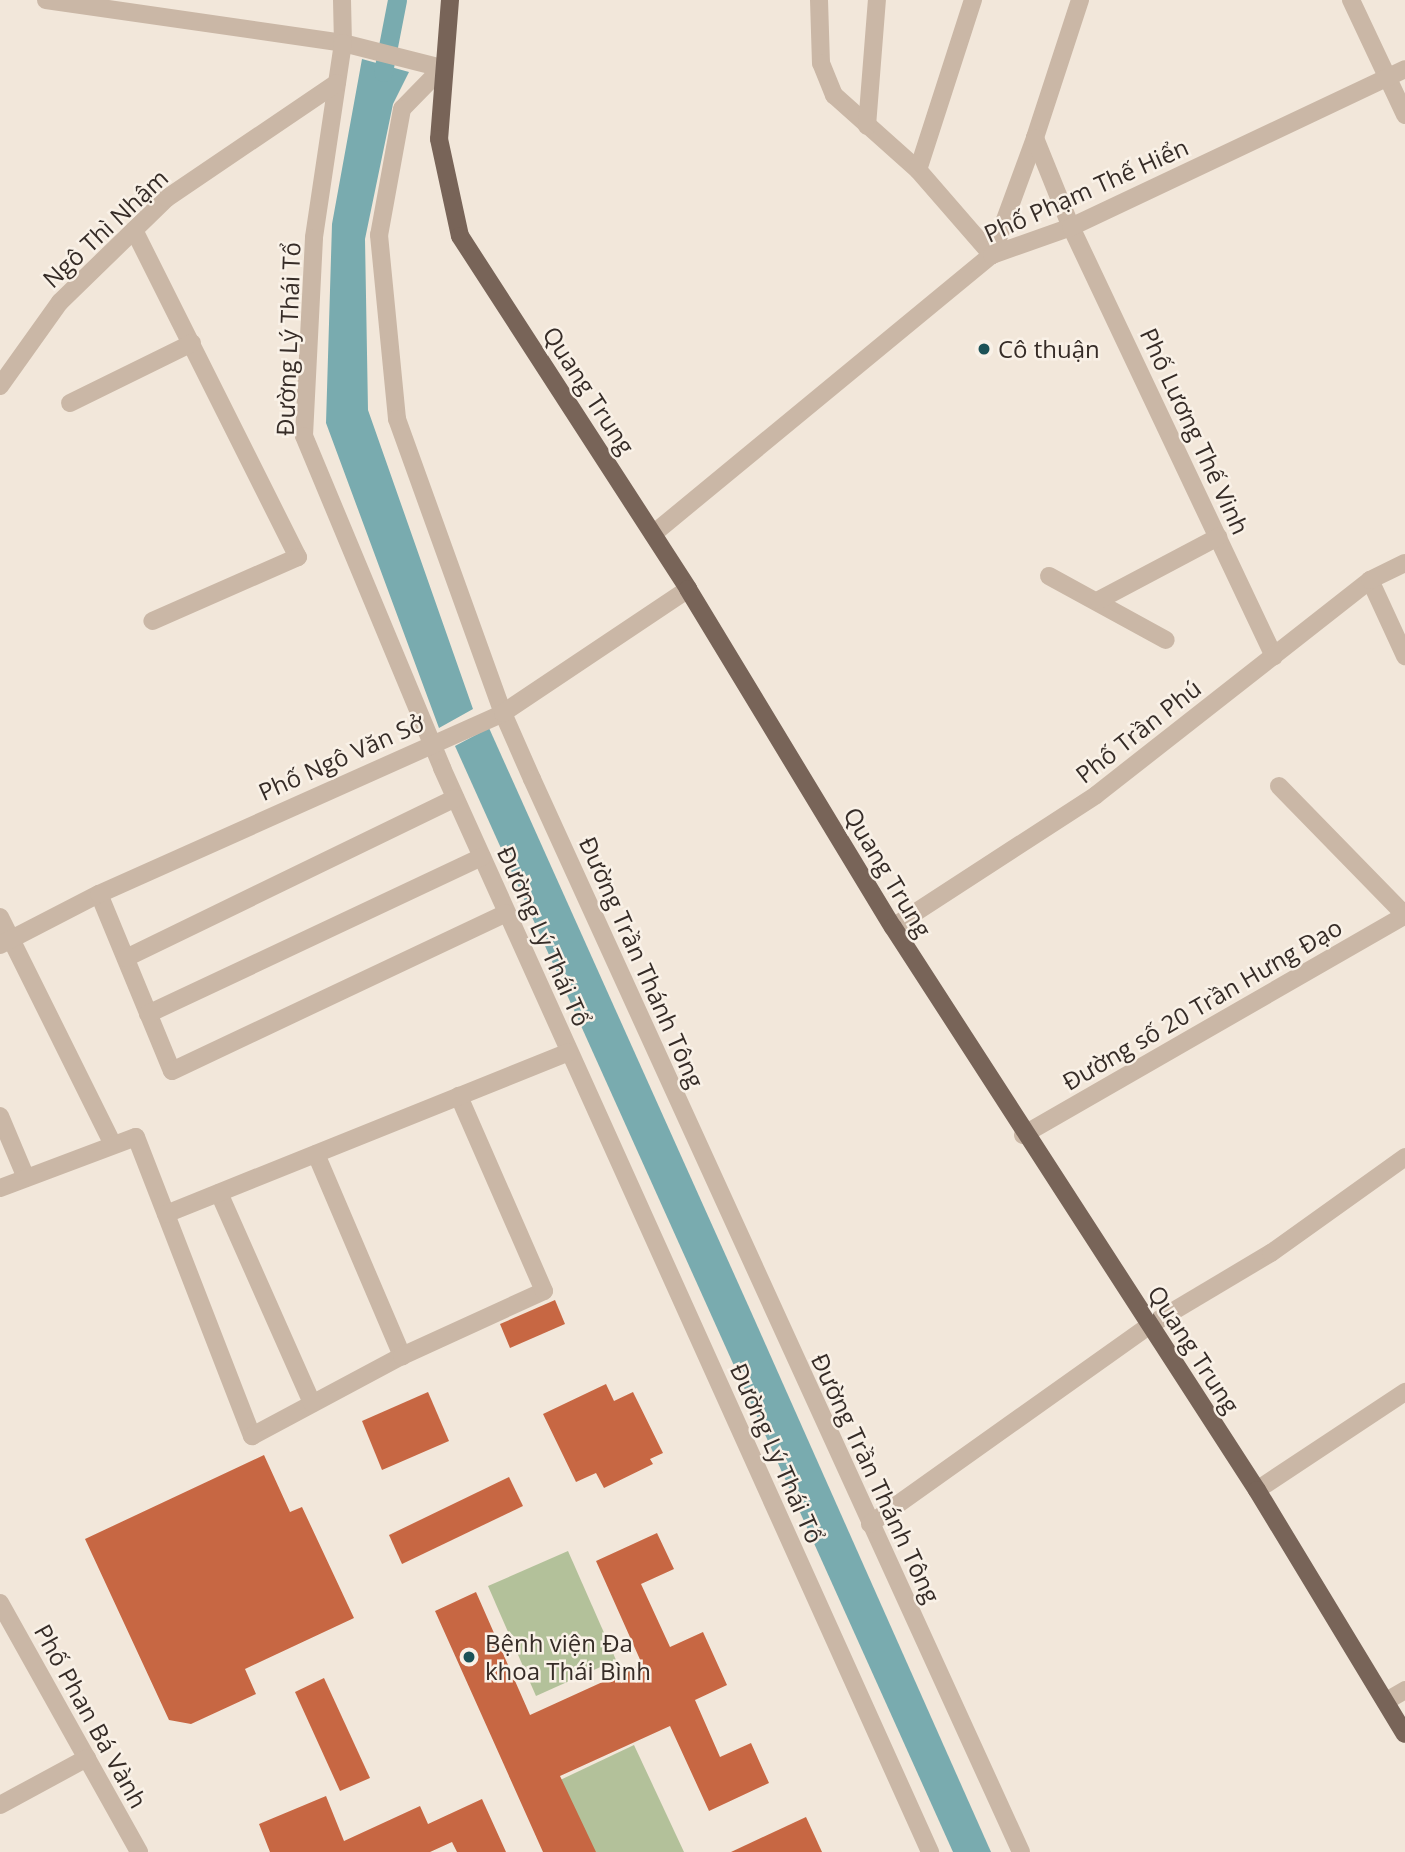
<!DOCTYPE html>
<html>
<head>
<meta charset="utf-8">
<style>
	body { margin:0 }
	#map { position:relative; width:1405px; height:1852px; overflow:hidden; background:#f2e7da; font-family:"Open Sans",sans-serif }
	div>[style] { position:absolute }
	.green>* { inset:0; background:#b3c19a }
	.water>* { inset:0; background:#79abaf }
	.canal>* { height:19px; margin:-9.5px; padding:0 9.5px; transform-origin:9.5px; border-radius:9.5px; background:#79abaf }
	.building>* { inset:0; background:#c76743 }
	.minor>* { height:18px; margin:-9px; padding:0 9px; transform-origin:9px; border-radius:9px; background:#cab7a6 }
	.major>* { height:18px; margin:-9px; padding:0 9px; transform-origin:9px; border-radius:9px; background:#786458 }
	.dots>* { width:19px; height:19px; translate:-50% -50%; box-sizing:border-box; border:4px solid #f9f1e7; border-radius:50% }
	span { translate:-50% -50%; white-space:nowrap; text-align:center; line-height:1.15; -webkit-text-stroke:5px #f9f1e7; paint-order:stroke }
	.street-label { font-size:24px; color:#362c27 }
	.poi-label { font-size:24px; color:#362c27 }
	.left { translate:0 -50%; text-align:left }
</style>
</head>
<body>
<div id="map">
	<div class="green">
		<i style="clip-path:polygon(568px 1551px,616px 1660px,536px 1696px,488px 1586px)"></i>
		<i style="clip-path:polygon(634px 1745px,684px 1852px,588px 1852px,556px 1782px)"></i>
	</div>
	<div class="water">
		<i style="clip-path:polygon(362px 59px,409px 72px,393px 104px,365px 239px,368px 410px,473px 709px,439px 728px,326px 423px,332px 224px)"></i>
		<i style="clip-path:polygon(489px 728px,752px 1314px,991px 1852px,953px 1852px,455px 746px)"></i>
	</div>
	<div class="canal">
		<i style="left:383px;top:72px;width:73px;rotate:-79deg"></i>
	</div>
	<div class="building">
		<i style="clip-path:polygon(555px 1300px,565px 1324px,510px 1348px,500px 1324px)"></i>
		<i style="clip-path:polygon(606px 1384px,614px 1401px,633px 1392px,663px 1453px,650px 1459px,653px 1464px,604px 1488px,596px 1473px,576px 1482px,543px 1414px)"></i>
		<i style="clip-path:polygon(428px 1392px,449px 1441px,382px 1470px,362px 1421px)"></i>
		<i style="clip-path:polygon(264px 1455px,290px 1512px,302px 1507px,354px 1618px,245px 1669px,256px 1694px,191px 1724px,169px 1720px,85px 1539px)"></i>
		<i style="clip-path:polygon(509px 1477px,523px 1506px,402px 1564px,389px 1535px)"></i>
		<i style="clip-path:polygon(657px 1533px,674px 1569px,641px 1584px,670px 1647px,703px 1632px,727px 1685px,695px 1700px,720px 1757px,751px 1743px,769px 1783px,709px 1811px,670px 1726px,560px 1776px,596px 1852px,543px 1852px,435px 1611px,476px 1592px,530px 1715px,642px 1664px,596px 1561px)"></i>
		<i style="clip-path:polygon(324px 1678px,370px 1778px,340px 1791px,295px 1692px)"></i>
		<i style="clip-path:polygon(326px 1796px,344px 1841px,420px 1806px,428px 1824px,482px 1799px,506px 1852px,457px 1852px,452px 1842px,430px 1852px,270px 1852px,259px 1824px)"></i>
		<i style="clip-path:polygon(806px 1817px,822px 1852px,731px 1852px)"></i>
	</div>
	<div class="minor">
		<i style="left:46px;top:0;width:300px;rotate:8.2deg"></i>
		<i style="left:343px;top:43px;width:102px;rotate:14.2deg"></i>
		<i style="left:442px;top:68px;width:57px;rotate:134.3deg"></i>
		<i style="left:402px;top:109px;width:128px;rotate:100.3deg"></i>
		<i style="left:379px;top:235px;width:185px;rotate:84.4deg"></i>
		<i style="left:397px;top:419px;width:313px;rotate:70.2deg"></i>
		<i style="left:503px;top:713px;width:72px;rotate:66.3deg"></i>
		<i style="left:532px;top:779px;width:1179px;rotate:65.5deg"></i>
		<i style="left:342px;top:0;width:43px;rotate:88.7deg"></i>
		<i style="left:343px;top:43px;width:197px;rotate:98.5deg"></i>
		<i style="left:314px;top:238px;width:198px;rotate:92.9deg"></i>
		<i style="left:304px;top:436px;width:360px;rotate:67.4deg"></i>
		<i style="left:442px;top:768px;width:1189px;rotate:65.76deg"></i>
		<i style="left:819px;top:0;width:63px;rotate:88.2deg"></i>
		<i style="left:821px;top:63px;width:35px;rotate:68deg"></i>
		<i style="left:834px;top:95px;width:113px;rotate:41.8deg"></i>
		<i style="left:918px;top:170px;width:113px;rotate:49deg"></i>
		<i style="left:992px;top:255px;width:125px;rotate:-69.8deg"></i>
		<i style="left:1080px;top:0;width:145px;rotate:108.1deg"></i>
		<i style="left:1035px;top:138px;width:96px;rotate:68deg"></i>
		<i style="left:1071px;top:227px;width:475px;rotate:64.7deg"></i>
		<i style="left:1351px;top:0;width:127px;rotate:64.8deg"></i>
		<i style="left:867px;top:126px;width:126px;rotate:-85.5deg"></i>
		<i style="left:918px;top:170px;width:179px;rotate:-72.1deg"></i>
		<i style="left:134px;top:230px;width:366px;rotate:63.4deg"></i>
		<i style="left:298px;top:557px;width:159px;rotate:156.3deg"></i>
		<i style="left:0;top:386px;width:103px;rotate:-54.5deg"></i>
		<i style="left:60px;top:302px;width:149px;rotate:-44.2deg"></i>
		<i style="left:167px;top:198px;width:205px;rotate:-34.1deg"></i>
		<i style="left:70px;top:403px;width:136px;rotate:-26.2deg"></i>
		<i style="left:653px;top:534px;width:439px;rotate:-39.5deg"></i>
		<i style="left:992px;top:255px;width:84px;rotate:-19.5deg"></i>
		<i style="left:1071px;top:227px;width:369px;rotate:-25.3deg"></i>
		<i style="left:1049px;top:576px;width:133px;rotate:28.7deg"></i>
		<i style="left:1370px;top:580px;width:84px;rotate:65.3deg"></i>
		<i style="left:1099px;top:600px;width:135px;rotate:-27.9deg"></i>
		<i style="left:1279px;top:786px;width:180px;rotate:45.7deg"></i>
		<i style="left:99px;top:894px;width:191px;rotate:67.6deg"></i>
		<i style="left:172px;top:1071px;width:369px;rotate:-25.3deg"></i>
		<i style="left:0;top:917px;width:254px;rotate:63.6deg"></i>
		<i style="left:893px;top:927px;width:242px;rotate:-33deg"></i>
		<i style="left:1096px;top:795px;width:348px;rotate:-38.1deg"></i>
		<i style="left:1370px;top:580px;width:39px;rotate:-26deg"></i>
		<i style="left:0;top:945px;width:111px;rotate:-27.3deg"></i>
		<i style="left:99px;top:894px;width:443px;rotate:-24.1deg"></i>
		<i style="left:503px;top:713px;width:223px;rotate:-33.8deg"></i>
		<i style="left:126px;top:958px;width:366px;rotate:-25.9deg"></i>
		<i style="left:148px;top:1014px;width:369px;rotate:-25.2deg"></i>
		<i style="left:0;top:1116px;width:67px;rotate:67.2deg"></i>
		<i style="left:1023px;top:1135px;width:441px;rotate:-29.9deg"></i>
		<i style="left:316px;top:1154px;width:220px;rotate:66.9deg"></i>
		<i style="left:0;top:1188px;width:145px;rotate:-20.6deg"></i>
		<i style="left:136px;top:1137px;width:321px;rotate:68.8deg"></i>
		<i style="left:252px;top:1436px;width:170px;rotate:-28.1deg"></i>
		<i style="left:402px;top:1356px;width:156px;rotate:-24.6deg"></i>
		<i style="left:544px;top:1291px;width:213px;rotate:-113.6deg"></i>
		<i style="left:219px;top:1193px;width:230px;rotate:66.1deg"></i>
		<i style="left:166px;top:1214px;width:434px;rotate:-21.9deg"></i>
		<i style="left:1257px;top:1490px;width:178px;rotate:-33.5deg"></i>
		<i style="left:870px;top:1524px;width:344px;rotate:-35.4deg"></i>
		<i style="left:1150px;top:1325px;width:141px;rotate:-30.8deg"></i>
		<i style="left:1271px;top:1253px;width:165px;rotate:-35.6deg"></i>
		<i style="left:0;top:1603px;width:285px;rotate:60.8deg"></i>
		<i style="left:1388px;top:1700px;width:20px;rotate:-30deg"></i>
		<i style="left:0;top:1805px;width:99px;rotate:-28.4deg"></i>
	</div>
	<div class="major">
		<i style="left:450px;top:0;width:139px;rotate:94.5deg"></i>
		<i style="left:439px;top:139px;width:99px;rotate:77.8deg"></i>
		<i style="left:460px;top:236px;width:420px;rotate:57.1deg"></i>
		<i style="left:688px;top:589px;width:395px;rotate:58.8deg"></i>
		<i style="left:893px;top:927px;width:670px;rotate:57.12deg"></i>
		<i style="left:1257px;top:1490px;width:285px;rotate:58.8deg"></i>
	</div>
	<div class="dots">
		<i style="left:984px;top:349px;background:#1c5257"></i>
		<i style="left:469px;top:1657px;background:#1c5257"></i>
	</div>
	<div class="street-label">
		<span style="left:1086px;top:190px;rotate:-24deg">Phố Phạm Thế Hiển</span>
		<span style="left:105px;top:228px;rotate:-43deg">Ngô Thì Nhậm</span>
		<span style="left:288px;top:339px;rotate:-88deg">Đường Lý Thái Tổ</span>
		<span style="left:589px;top:390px;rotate:57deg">Quang Trung</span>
		<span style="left:1195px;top:431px;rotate:65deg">Phố Lương Thế Vinh</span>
		<span style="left:1138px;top:731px;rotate:-38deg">Phố Trần Phú</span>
		<span style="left:341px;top:757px;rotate:-24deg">Phố Ngô Văn Sở</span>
		<span style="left:888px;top:872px;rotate:59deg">Quang Trung</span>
		<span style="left:544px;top:936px;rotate:66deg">Đường Lý Thái Tổ</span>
		<span style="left:642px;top:962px;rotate:66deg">Đường Trần Thánh Tông</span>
		<span style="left:1202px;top:1004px;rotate:-30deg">Đường số 20 Trần Hưng Đạo</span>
		<span style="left:1194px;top:1349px;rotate:57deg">Quang Trung</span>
		<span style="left:777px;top:1453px;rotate:66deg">Đường Lý Thái Tổ</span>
		<span style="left:876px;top:1478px;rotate:65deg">Đường Trần Thánh Tông</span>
		<span style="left:91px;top:1716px;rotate:61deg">Phố Phan Bá Vành</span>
	</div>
	<div class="poi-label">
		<span class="left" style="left:998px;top:349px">Cô thuận</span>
		<span class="left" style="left:485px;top:1657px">Bệnh viện Đa<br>khoa Thái Bình</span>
	</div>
</div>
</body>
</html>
